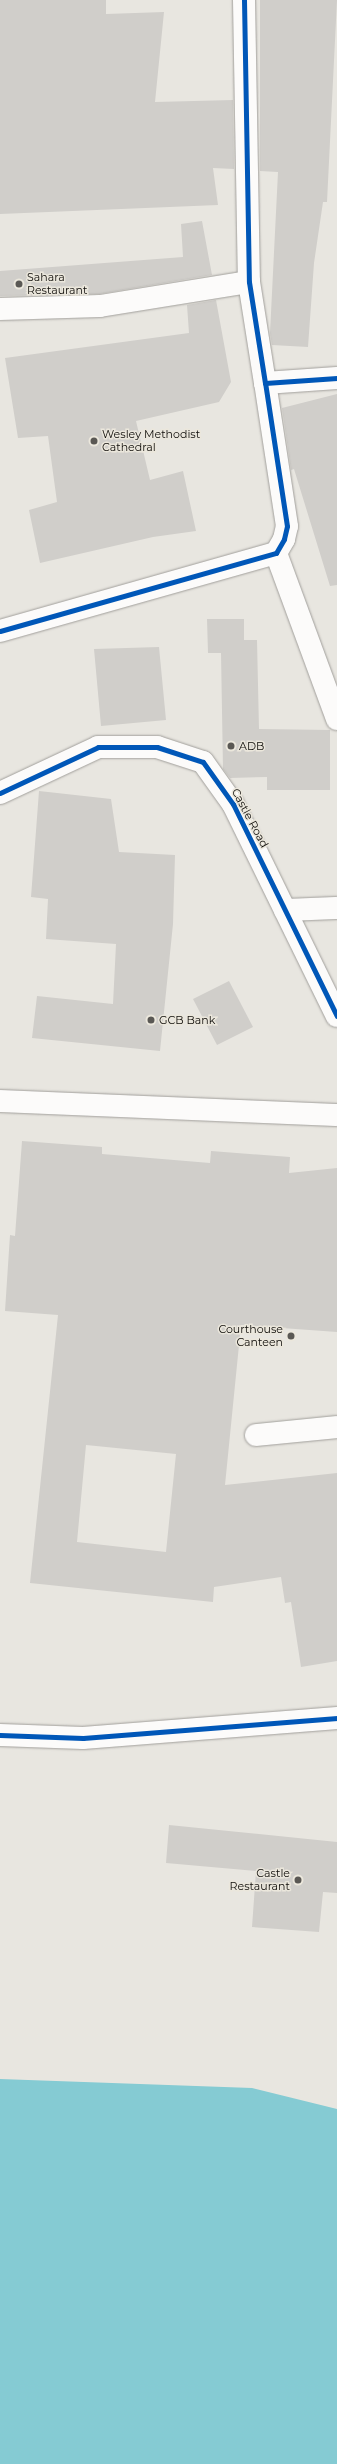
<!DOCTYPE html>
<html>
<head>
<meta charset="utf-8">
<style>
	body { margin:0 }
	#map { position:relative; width:337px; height:2464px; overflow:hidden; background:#e8e6e0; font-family:Montserrat,sans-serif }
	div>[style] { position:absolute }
	.water>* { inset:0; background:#85cbd3 }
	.building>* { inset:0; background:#d0ceca }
	.roads { filter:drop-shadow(0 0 1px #a19f9b) drop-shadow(0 0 1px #a19f9b) }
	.service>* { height:22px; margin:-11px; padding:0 11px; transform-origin:11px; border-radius:11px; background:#fcfbfa }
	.minor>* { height:22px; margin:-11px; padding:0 11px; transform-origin:11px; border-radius:11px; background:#fcfbfa }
	.tertiary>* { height:22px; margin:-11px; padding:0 11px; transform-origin:11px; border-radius:11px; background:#fcfbfa }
	.cycleway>* { height:5px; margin:-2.5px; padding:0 2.5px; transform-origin:2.5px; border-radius:2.5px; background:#0057b8 }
	.dots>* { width:11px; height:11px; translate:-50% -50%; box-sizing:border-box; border:2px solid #ebe7dc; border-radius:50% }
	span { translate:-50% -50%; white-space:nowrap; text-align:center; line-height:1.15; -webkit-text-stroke:3px #ebe7dc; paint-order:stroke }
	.poi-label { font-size:11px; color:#0d0b08 }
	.left { translate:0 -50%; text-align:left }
	.right { translate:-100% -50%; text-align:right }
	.street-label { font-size:11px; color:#0d0b08 }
</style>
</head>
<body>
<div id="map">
	<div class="water">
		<i style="clip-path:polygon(0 2079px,252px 2088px,337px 2109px,337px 2464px,0 2464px)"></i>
	</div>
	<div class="building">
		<i style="clip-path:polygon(0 0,106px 0,106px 14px,164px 12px,155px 102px,233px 100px,234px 169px,213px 168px,218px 205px,0 214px)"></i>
		<i style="clip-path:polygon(260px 0,337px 0,327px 202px,323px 202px,314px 263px,308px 347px,272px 345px,270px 333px,278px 172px,260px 171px)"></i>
		<i style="clip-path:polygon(202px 221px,212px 275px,99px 294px,0 296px,0 271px,183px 257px,181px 224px)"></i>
		<i style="clip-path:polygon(216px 300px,231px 382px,219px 402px,136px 421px,150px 480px,183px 471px,196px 531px,153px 537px,40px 563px,29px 510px,57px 502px,48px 436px,18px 438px,5px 358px,189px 333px,187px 305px)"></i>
		<i style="clip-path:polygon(337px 394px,337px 585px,330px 586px,294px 469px,291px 470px,282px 408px)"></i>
		<i style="clip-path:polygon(207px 619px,244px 619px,244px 640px,257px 640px,259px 729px,330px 730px,330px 790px,267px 790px,267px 777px,230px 778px,223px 769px,221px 653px,208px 653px)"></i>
		<i style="clip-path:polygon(159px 647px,166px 720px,101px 726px,94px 649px)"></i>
		<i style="clip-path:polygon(39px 791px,111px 799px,119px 852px,175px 855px,173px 924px,160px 1051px,32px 1038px,37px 996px,113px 1004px,116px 944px,46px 939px,48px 899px,31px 897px)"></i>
		<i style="clip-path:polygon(229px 981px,253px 1027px,217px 1045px,193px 999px)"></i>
		<i style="clip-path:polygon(evenodd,22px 1141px,102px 1147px,102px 1154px,210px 1163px,211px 1151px,290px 1157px,289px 1173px,337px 1168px,337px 1332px,241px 1325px,225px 1485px,337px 1473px,337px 1661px,301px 1667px,291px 1602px,285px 1603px,281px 1577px,214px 1587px,213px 1602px,30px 1583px,58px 1315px,5px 1311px,10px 1235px,15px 1236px,22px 1141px,86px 1445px,176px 1454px,166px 1552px,77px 1542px,86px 1445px)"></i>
		<i style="clip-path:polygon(169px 1825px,337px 1842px,337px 1893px,323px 1892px,319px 1932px,252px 1927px,256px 1871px,166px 1863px)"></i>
	</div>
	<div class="roads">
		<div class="service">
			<i style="left:276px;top:553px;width:177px;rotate:69.8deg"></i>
			<i style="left:285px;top:910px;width:52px;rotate:-2.2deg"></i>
			<i style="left:256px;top:1435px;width:81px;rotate:-5.6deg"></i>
		</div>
		<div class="minor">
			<i style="left:244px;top:0;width:282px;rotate:89deg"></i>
			<i style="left:249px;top:282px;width:102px;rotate:81deg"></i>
			<i style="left:0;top:309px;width:100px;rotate:-1.7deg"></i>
			<i style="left:100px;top:306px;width:151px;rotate:-9.2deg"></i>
			<i style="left:0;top:631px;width:287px;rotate:-15.8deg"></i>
			<i style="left:276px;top:553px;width:16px;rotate:-60deg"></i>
			<i style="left:284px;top:539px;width:13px;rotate:-77deg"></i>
			<i style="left:287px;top:526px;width:145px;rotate:-98.7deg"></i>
			<i style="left:265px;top:383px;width:72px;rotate:-4deg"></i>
			<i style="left:0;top:793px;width:108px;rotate:-25.1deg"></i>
			<i style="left:98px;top:747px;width:59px"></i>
			<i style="left:157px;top:747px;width:48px;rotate:18.1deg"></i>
			<i style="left:203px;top:762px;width:52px;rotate:54.5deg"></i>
			<i style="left:233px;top:804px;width:236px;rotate:63.9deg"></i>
			<i style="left:0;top:1101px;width:337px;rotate:2.4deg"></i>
		</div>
		<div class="tertiary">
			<i style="left:0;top:1735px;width:83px;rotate:2.1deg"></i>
			<i style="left:83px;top:1738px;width:255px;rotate:-4.5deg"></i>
		</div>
	</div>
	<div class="cycleway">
		<i style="left:244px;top:0;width:282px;rotate:89deg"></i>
		<i style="left:249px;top:282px;width:102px;rotate:81deg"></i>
		<i style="left:0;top:631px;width:287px;rotate:-15.8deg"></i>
		<i style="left:276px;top:553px;width:16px;rotate:-60deg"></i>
		<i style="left:284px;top:539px;width:13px;rotate:-77deg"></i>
		<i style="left:287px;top:526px;width:145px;rotate:-98.7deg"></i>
		<i style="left:265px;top:383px;width:72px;rotate:-4deg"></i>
		<i style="left:0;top:793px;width:108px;rotate:-25.1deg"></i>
		<i style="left:98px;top:747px;width:59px"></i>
		<i style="left:157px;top:747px;width:48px;rotate:18.1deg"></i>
		<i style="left:203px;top:762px;width:52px;rotate:54.5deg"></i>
		<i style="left:233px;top:804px;width:236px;rotate:63.9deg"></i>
		<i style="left:0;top:1735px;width:83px;rotate:2.1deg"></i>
		<i style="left:83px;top:1738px;width:255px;rotate:-4.5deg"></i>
	</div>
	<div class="dots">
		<i style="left:19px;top:284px;background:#5a5854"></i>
		<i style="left:94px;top:441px;background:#5a5854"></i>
		<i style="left:231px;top:746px;background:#5a5854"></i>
		<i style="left:151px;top:1020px;background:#5a5854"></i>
		<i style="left:291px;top:1336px;background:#5a5854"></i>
		<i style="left:298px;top:1880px;background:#5a5854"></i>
	</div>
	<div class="poi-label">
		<span class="left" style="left:27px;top:284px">Sahara<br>Restaurant</span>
		<span class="left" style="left:102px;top:441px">Wesley Methodist<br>Cathedral</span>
		<span class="left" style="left:239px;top:746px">ADB</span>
		<span class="left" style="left:159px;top:1020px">GCB Bank</span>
		<span class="right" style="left:283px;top:1336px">Courthouse<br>Canteen</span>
		<span class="right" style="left:290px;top:1880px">Castle<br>Restaurant</span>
	</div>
	<div class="street-label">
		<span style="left:250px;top:818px;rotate:62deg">Castle Road</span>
	</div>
</div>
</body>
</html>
